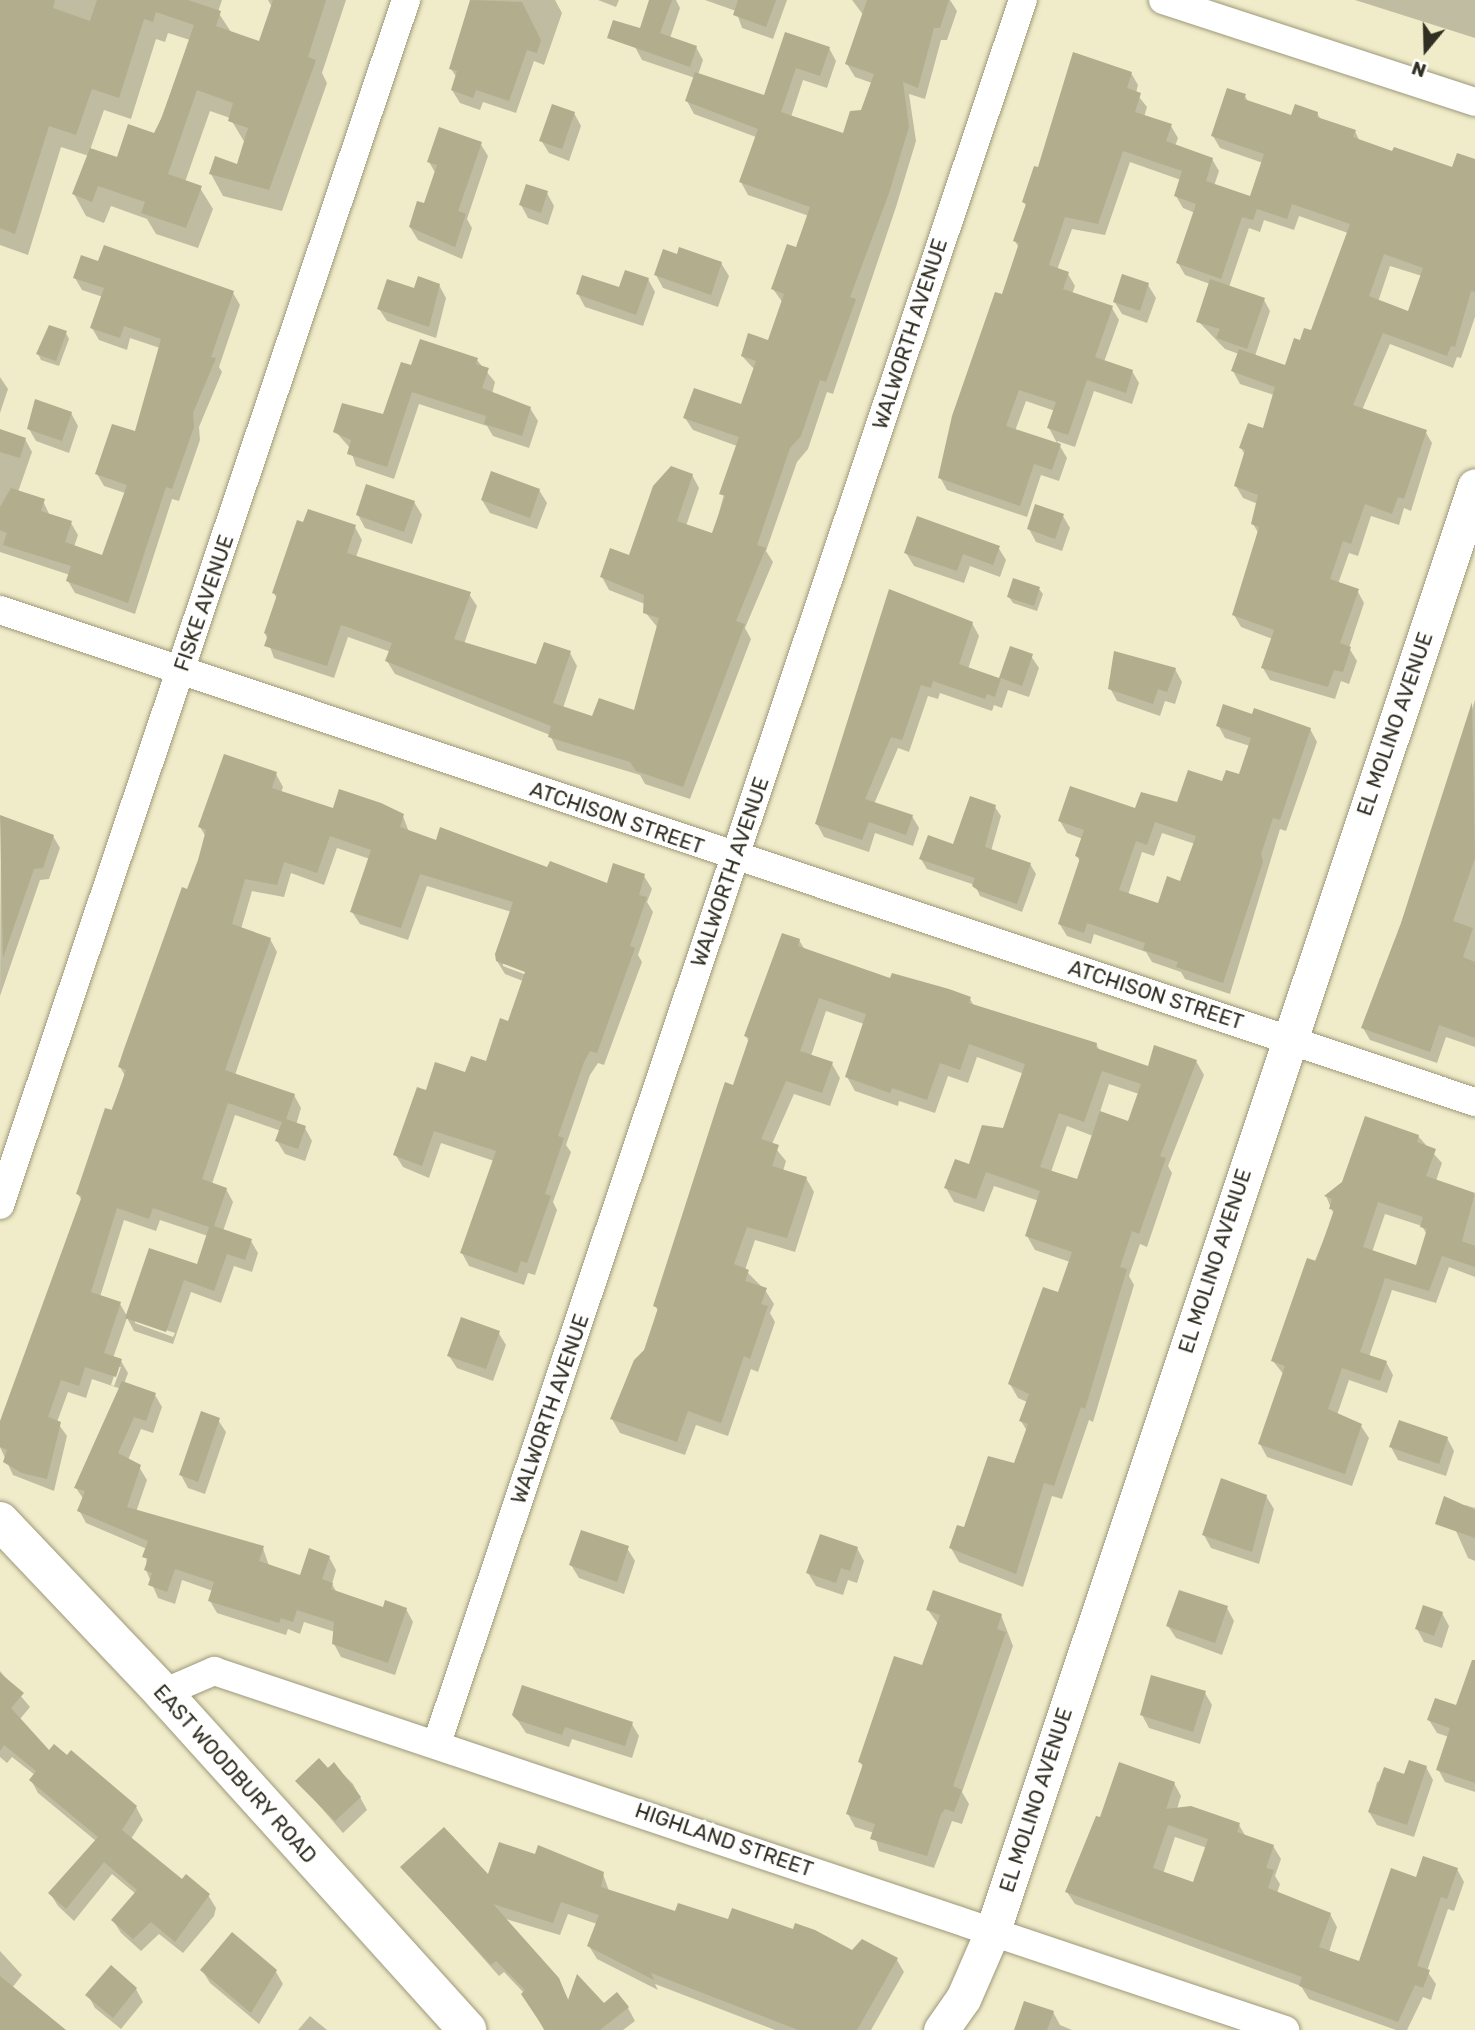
<!DOCTYPE html>
<html>
<head>
<meta charset="utf-8">
<style>
	body { margin:0 }
	#map { position:relative; width:1475px; height:2030px; overflow:hidden; background:#f0ecca; font-family:Rubik,sans-serif }
	div>[style] { position:absolute }
	.shadow>* { inset:0; background:#0003 }
	.building>* { inset:0; background:#b1ad8d }
	.roads { filter:drop-shadow(0 0 2px #9d9879) drop-shadow(0 0 2px #9d9879) }
	.minor>* { height:28px; margin:-14px; padding:0 14px; transform-origin:14px; border-radius:14px; background:#fff }
	.tertiary>* { height:35px; margin:-17.5px; padding:0 17.5px; transform-origin:17.5px; border-radius:17.5px; background:#fff }
	.secondary>* { height:38px; margin:-19px; padding:0 19px; transform-origin:19px; border-radius:19px; background:#fff }
	span { translate:-50% -50%; white-space:nowrap; text-align:center; line-height:1.15; -webkit-text-stroke:7px #fff; paint-order:stroke }
	.street-label { font-size:21px; color:#312f22 }
	.north { position:absolute; left:1391px; top:14px; width:70px; height:70px; -webkit-text-stroke:5px #fff; paint-order:stroke; rotate:199deg; font-size:19px; font-weight:700; line-height:28px; text-align:center; color:#312f22 }
	.north::after { content:''; display:block; margin:auto; width:24px; height:32px; background:#312f22; clip-path:polygon(50% 0,100% 100%,50% 72%,0 100%) }
</style>
</head>
<body>
<div id="map">
	<div class="shadow">
		<i style="clip-path:polygon(evenodd,0 0,222px 0,218px 12px,231px 32px,260px 43px,272px 7px,268px 0,346px 0,322px 73px,327px 83px,282px 211px,223px 196px,211px 174px,238px 166px,245px 143px,230px 118px,210px 111px,185px 182px,200px 188px,213px 209px,198px 248px,156px 234px,147px 219px,111px 206px,104px 223px,86px 216px,74px 194px,89px 156px,61px 147px,28px 255px,0 245px,0 0,168px 33px,190px 40px,155px 135px,118px 159px,90px 150px,104px 110px,131px 119px,156px 39px,165px 42px,168px 33px)"></i>
		<i style="clip-path:polygon(473px 0,555px 0,562px 13px,544px 65px,534px 61px,516px 113px,483px 102px,480px 110px,460px 103px,452px 90px,457px 78px,451px 69px)"></i>
		<i style="clip-path:polygon(598px 0,619px 0,616px 7px)"></i>
		<i style="clip-path:polygon(651px 0,676px 0,680px 8px,670px 38px,696px 47px,703px 60px,698px 75px,765px 97px,787px 34px,829px 48px,836px 61px,827px 88px,803px 80px,791px 117px,844px 135px,863px 112px,872px 83px,855px 77px,847px 64px,864px 16px,852px 0,950px 0,957px 11px,947px 40px,941px 40px,925px 99px,909px 94px,916px 141px,896px 207px,833px 394px,827px 392px,808px 449px,797px 462px,766px 551px,773px 562px,745px 628px,751px 639px,690px 799px,645px 784px,640px 775px,557px 750px,550px 735px,395px 674px,387px 661px,391px 652px,348px 637px,334px 678px,274px 658px,265px 633px,277px 599px,274px 593px,355px 527px,362px 540px,356px 557px,469px 594px,477px 606px,464px 644px,537px 666px,570px 653px,577px 666px,563px 708px,594px 718px,635px 712px,658px 628px,645px 612px,645px 604px,609px 590px,602px 577px,630px 557px,692px 475px,699px 488px,686px 526px,713px 535px,737px 446px,693px 430px,685px 418px,742px 406px,755px 370px,742px 356px,769px 342px,783px 303px,773px 289px,797px 249px,809px 216px,748px 195px,741px 182px,756px 137px,694px 114px,687px 101px,695px 78px,642px 60px,635px 47px)"></i>
		<i style="clip-path:polygon(705px 0,787px 0,773px 39px,742px 28px,736px 11px)"></i>
		<i style="clip-path:polygon(1355px 0,1475px 0,1475px 38px)"></i>
		<i style="clip-path:polygon(evenodd,1131px 73px,1138px 85px,1136px 93px,1147px 107px,1144px 117px,1171px 126px,1178px 138px,1175px 146px,1212px 159px,1219px 171px,1214px 186px,1251px 198px,1263px 163px,1220px 148px,1213px 136px,1245px 96px,1248px 102px,1292px 117px,1317px 113px,1321px 120px,1355px 131px,1360px 142px,1453px 169px,1475px 162px,1475px 317px,1461px 358px,1457px 357px,1453px 368px,1390px 344px,1362px 410px,1425px 431px,1432px 443px,1411px 511px,1404px 508px,1399px 525px,1371px 516px,1358px 556px,1349px 553px,1338px 584px,1357px 590px,1364px 603px,1349px 648px,1357px 661px,1349px 684px,1341px 681px,1335px 699px,1270px 680px,1263px 668px,1273px 639px,1241px 627px,1234px 615px,1259px 534px,1253px 524px,1258px 504px,1243px 498px,1236px 486px,1245px 455px,1241px 448px,1264px 431px,1274px 395px,1240px 384px,1233px 371px,1239px 354px,1225px 349px,1198px 321px,1210px 284px,1185px 275px,1178px 263px,1195px 213px,1183px 208px,1176px 196px,1181px 180px,1130px 162px,1105px 235px,1072px 229px,1057px 270px,1068px 274px,1075px 286px,1072px 294px,1112px 308px,1119px 320px,1104px 362px,1132px 371px,1139px 383px,1132px 404px,1094px 391px,1075px 447px,1057px 441px,1067px 458px,1059px 481px,1041px 475px,1027px 517px,947px 490px,940px 477px,1019px 248px,1015px 241px,1027px 207px,1024px 202px,1039px 169px,1131px 73px,1299px 216px,1348px 233px,1312px 332px,1286px 367px,1255px 356px,1270px 311px,1264px 300px,1229px 287px,1249px 228px,1260px 232px,1264px 220px,1294px 230px,1299px 216px,1131px 73px,1390px 266px,1422px 276px,1409px 313px,1378px 302px,1390px 266px,1131px 73px,1026px 401px,1055px 411px,1049px 428px,1058px 445px,1015px 431px,1026px 401px)"></i>
		<i style="clip-path:polygon(574px 113px,581px 126px,569px 161px,549px 153px,541px 140px)"></i>
		<i style="clip-path:polygon(480px 143px,488px 156px,467px 219px,472px 228px,462px 259px,418px 240px,410px 227px,425px 205px,436px 174px,429px 162px)"></i>
		<i style="clip-path:polygon(547px 193px,554px 206px,548px 225px,528px 218px,521px 205px)"></i>
		<i style="clip-path:polygon(105px 247px,233px 293px,240px 305px,219px 367px,222px 372px,199px 427px,200px 440px,179px 501px,172px 499px,135px 614px,75px 593px,68px 581px,70px 575px,0 552px,0 431px,25px 439px,32px 452px,18px 492px,43px 501px,50px 516px,71px 523px,78px 535px,74px 547px,103px 557px,125px 493px,104px 486px,97px 474px,136px 434px,160px 348px,130px 338px,127px 350px,99px 340px,92px 328px,103px 297px,82px 290px,75px 278px,99px 263px)"></i>
		<i style="clip-path:polygon(678px 256px,721px 263px,729px 276px,718px 307px,663px 288px,656px 275px)"></i>
		<i style="clip-path:polygon(648px 279px,655px 292px,643px 326px,585px 307px,578px 294px,620px 290px)"></i>
		<i style="clip-path:polygon(439px 285px,446px 298px,436px 338px,387px 321px,379px 309px,415px 290px)"></i>
		<i style="clip-path:polygon(1148px 285px,1156px 298px,1147px 323px,1122px 314px,1114px 301px)"></i>
		<i style="clip-path:polygon(66px 333px,69px 339px,59px 366px,41px 360px,38px 354px)"></i>
		<i style="clip-path:polygon(477px 360px,495px 382px,492px 394px,530px 408px,538px 421px,529px 448px,493px 436px,487px 426px,419px 404px,394px 479px,356px 466px,350px 448px,335px 431px,384px 416px,412px 367px)"></i>
		<i style="clip-path:polygon(0 377px,8px 389px,0 413px)"></i>
		<i style="clip-path:polygon(71px 413px,78px 426px,69px 453px,36px 441px,29px 429px)"></i>
		<i style="clip-path:polygon(539px 490px,547px 503px,537px 529px,490px 513px,482px 500px)"></i>
		<i style="clip-path:polygon(414px 502px,422px 515px,412px 544px,365px 528px,358px 515px)"></i>
		<i style="clip-path:polygon(1063px 516px,1070px 528px,1062px 551px,1036px 542px,1029px 529px)"></i>
		<i style="clip-path:polygon(998px 547px,1006px 560px,1000px 577px,970px 566px,964px 583px,914px 566px,906px 553px)"></i>
		<i style="clip-path:polygon(1039px 589px,1043px 594px,1037px 611px,1013px 603px,1009px 597px)"></i>
		<i style="clip-path:polygon(890px 592px,972px 623px,979px 636px,968px 669px,1000px 680px,1011px 649px,1031px 656px,1039px 668px,1029px 697px,1008px 690px,1002px 708px,994px 705px,992px 711px,940px 693px,938px 699px,928px 696px,909px 752px,898px 748px,874px 804px,912px 816px,919px 828px,913px 846px,875px 833px,869px 852px,824px 837px,817px 824px)"></i>
		<i style="clip-path:polygon(1175px 669px,1182px 682px,1175px 704px,1165px 701px,1160px 716px,1117px 701px,1110px 688px)"></i>
		<i style="clip-path:polygon(1475px 700px,1475px 1047px,1446px 1037px,1437px 1063px,1370px 1040px,1363px 1028px,1380px 978px,1384px 980px)"></i>
		<i style="clip-path:polygon(evenodd,1253px 717px,1310px 729px,1317px 742px,1286px 831px,1280px 829px,1230px 994px,1185px 979px,1181px 972px,1152px 962px,1146px 952px,1094px 934px,1091px 944px,1067px 936px,1059px 923px,1080px 862px,1077px 856px,1083px 839px,1067px 833px,1060px 821px,1178px 804px,1240px 776px,1250px 746px,1225px 738px,1218px 725px,1253px 717px,1162px 833px,1195px 844px,1181px 883px,1159px 905px,1128px 895px,1142px 852px,1154px 856px,1162px 833px)"></i>
		<i style="clip-path:polygon(evenodd,276px 774px,283px 787px,281px 793px,334px 810px,403px 816px,409px 832px,437px 842px,608px 885px,644px 876px,652px 889px,647px 902px,653px 912px,638px 955px,642px 962px,604px 1065px,598px 1063px,590px 1075px,566px 1145px,571px 1152px,553px 1202px,557px 1210px,535px 1275px,528px 1273px,524px 1285px,469px 1266px,462px 1253px,494px 1161px,441px 1143px,429px 1178px,403px 1167px,395px 1154px,427px 1093px,488px 1063px,509px 1023px,523px 981px,505px 974px,497px 961px,512px 912px,427px 886px,408px 940px,360px 924px,352px 912px,370px 859px,337px 848px,324px 885px,291px 873px,284px 897px,252px 891px,241px 929px,270px 939px,277px 952px,235px 1075px,294px 1095px,301px 1108px,296px 1125px,305px 1128px,312px 1141px,305px 1161px,285px 1154px,277px 1141px,281px 1131px,235px 1115px,212px 1184px,226px 1189px,233px 1202px,223px 1231px,251px 1241px,258px 1253px,252px 1272px,234px 1266px,221px 1303px,191px 1292px,173px 1344px,134px 1331px,127px 1318px,113px 1358px,121px 1361px,128px 1373px,124px 1384px,155px 1395px,162px 1407px,153px 1433px,141px 1429px,128px 1460px,139px 1467px,147px 1480px,136px 1512px,263px 1548px,269px 1566px,301px 1577px,329px 1557px,336px 1570px,332px 1584px,337px 1593px,384px 1609px,406px 1609px,413px 1622px,395px 1675px,341px 1657px,334px 1644px,335px 1632px,304px 1622px,300px 1634px,288px 1629px,286px 1635px,217px 1613px,210px 1601px,213px 1591px,182px 1580px,175px 1604px,158px 1598px,146px 1570px,147px 1549px,86px 1523px,79px 1510px,84px 1500px,76px 1488px,121px 1389px,92px 1379px,86px 1398px,68px 1392px,57px 1422px,67px 1436px,54px 1491px,13px 1475px,0 1447px,0 1428px,82px 1201px,78px 1194px,125px 1076px,120px 1067px,188px 891px,206px 837px,200px 827px,276px 774px,503px 962px,533px 974px,532px 977px,503px 966px,503px 962px,276px 774px,124px 1220px,156px 1231px,160px 1220px,208px 1236px,198px 1267px,127px 1316px,120px 1304px,100px 1297px,124px 1220px,276px 774px,135px 1320px,175px 1333px,173px 1337px,135px 1323px,135px 1320px,276px 774px,117px 1367px,121px 1367px,114px 1386px,111px 1385px,117px 1367px)"></i>
		<i style="clip-path:polygon(995px 807px,1001px 816px,991px 851px,1030px 864px,1036px 874px,1022px 912px,980px 896px,975px 885px,927px 869px,921px 859px,954px 846px)"></i>
		<i style="clip-path:polygon(1px 817px,53px 836px,60px 848px,49px 879px,40px 880px,0 996px)"></i>
		<i style="clip-path:polygon(evenodd,799px 940px,805px 950px,891px 980px,970px 999px,974px 1006px,1096px 1044px,1100px 1051px,1149px 1068px,1196px 1061px,1204px 1075px,1168px 1166px,1172px 1173px,1147px 1247px,1140px 1244px,1129px 1276px,1134px 1285px,1093px 1422px,1089px 1420px,1062px 1499px,1052px 1496px,1023px 1587px,959px 1562px,951px 1548px,1015px 1466px,1027px 1431px,1021px 1421px,1027px 1402px,1018px 1398px,1010px 1384px,1059px 1294px,1070px 1262px,1035px 1250px,1027px 1236px,1039px 1201px,994px 1186px,984px 1212px,954px 1202px,946px 1188px,1005px 1130px,1024px 1074px,977px 1057px,968px 1083px,948px 1076px,935px 1113px,899px 1101px,898px 1106px,855px 1091px,847px 1077px,864px 1024px,826px 1011px,811px 1056px,832px 1064px,840px 1078px,830px 1106px,794px 1094px,772px 1144px,786px 1161px,783px 1171px,806px 1178px,814px 1192px,795px 1252px,755px 1240px,745px 1270px,765px 1290px,774px 1304px,770px 1313px,775px 1322px,758px 1372px,751px 1369px,728px 1436px,696px 1425px,685px 1455px,620px 1433px,612px 1419px,645px 1351px,659px 1312px,655px 1306px,749px 1042px,746px 1036px,799px 940px,1109px 1084px,1139px 1094px,1129px 1123px,1100px 1112px,1109px 1084px,799px 940px,1067px 1126px,1093px 1136px,1078px 1182px,1051px 1172px,1067px 1126px)"></i>
		<i style="clip-path:polygon(evenodd,1418px 1136px,1442px 1163px,1436px 1181px,1475px 1195px,1475px 1277px,1449px 1267px,1436px 1303px,1392px 1290px,1369px 1357px,1386px 1362px,1393px 1375px,1387px 1393px,1349px 1380px,1337px 1415px,1361px 1426px,1369px 1438px,1352px 1486px,1267px 1457px,1260px 1444px,1284px 1375px,1273px 1361px,1334px 1215px,1326px 1196px,1418px 1136px,1385px 1214px,1422px 1226px,1427px 1235px,1417px 1267px,1372px 1252px,1385px 1214px)"></i>
		<i style="clip-path:polygon(498px 1332px,506px 1345px,493px 1381px,457px 1368px,449px 1356px)"></i>
		<i style="clip-path:polygon(218px 1420px,226px 1432px,205px 1494px,188px 1488px,181px 1475px)"></i>
		<i style="clip-path:polygon(1447px 1438px,1454px 1451px,1446px 1476px,1398px 1460px,1391px 1447px)"></i>
		<i style="clip-path:polygon(1266px 1496px,1274px 1509px,1259px 1564px,1211px 1548px,1204px 1535px)"></i>
		<i style="clip-path:polygon(1465px 1505px,1475px 1508px,1475px 1561px,1468px 1558px,1456px 1531px)"></i>
		<i style="clip-path:polygon(627px 1548px,635px 1561px,624px 1594px,579px 1578px,571px 1565px)"></i>
		<i style="clip-path:polygon(857px 1548px,864px 1561px,857px 1583px,848px 1580px,843px 1595px,816px 1586px,808px 1573px)"></i>
		<i style="clip-path:polygon(1227px 1608px,1234px 1621px,1222px 1655px,1176px 1638px,1168px 1626px)"></i>
		<i style="clip-path:polygon(928px 1610px,1001px 1615px,1013px 1646px,962px 1792px,969px 1804px,962px 1824px,952px 1821px,934px 1868px,879px 1851px,874px 1833px,855px 1827px,848px 1814px,864px 1768px,860px 1762px,924px 1667px,938px 1624px)"></i>
		<i style="clip-path:polygon(1442px 1613px,1449px 1626px,1442px 1648px,1424px 1642px,1417px 1629px)"></i>
		<i style="clip-path:polygon(0 1671px,30px 1707px,20px 1719px,49px 1753px,136px 1807px,143px 1820px,131px 1839px,182px 1881px,208px 1895px,216px 1908px,214px 1916px,183px 1953px,159px 1934px,141px 1951px,121px 1933px,113px 1920px,136px 1894px,112px 1874px,74px 1921px,58px 1906px,50px 1893px,96px 1841px,38px 1793px,31px 1780px,35px 1775px,12px 1757px,7px 1763px,0 1757px)"></i>
		<i style="clip-path:polygon(1475px 1691px,1475px 1792px,1445px 1782px,1438px 1769px,1449px 1737px,1437px 1733px,1429px 1720px,1457px 1708px)"></i>
		<i style="clip-path:polygon(1205px 1693px,1212px 1705px,1200px 1744px,1149px 1728px,1142px 1715px)"></i>
		<i style="clip-path:polygon(514px 1715px,632px 1724px,639px 1736px,632px 1758px,572px 1739px,569px 1747px,526px 1733px)"></i>
		<i style="clip-path:polygon(334px 1765px,353px 1784px,367px 1810px,343px 1833px,298px 1781px)"></i>
		<i style="clip-path:polygon(1426px 1767px,1433px 1780px,1414px 1837px,1377px 1825px,1369px 1812px,1377px 1782px)"></i>
		<i style="clip-path:polygon(evenodd,1174px 1783px,1181px 1796px,1177px 1809px,1239px 1825px,1246px 1837px,1273px 1846px,1281px 1859px,1275px 1876px,1280px 1884px,1277px 1893px,1330px 1914px,1337px 1927px,1329px 1952px,1360px 1963px,1417px 1879px,1457px 1869px,1464px 1882px,1454px 1911px,1448px 1909px,1427px 1971px,1436px 1984px,1431px 2000px,1423px 1997px,1407px 2030px,1396px 2030px,1309px 1999px,1301px 1986px,1075px 1904px,1067px 1892px,1101px 1820px,1174px 1783px,1175px 1837px,1207px 1848px,1194px 1885px,1163px 1874px,1175px 1837px)"></i>
		<i style="clip-path:polygon(536px 1856px,603px 1874px,609px 1891px,677px 1913px,897px 1960px,904px 1972px,871px 2030px,775px 2030px,655px 1984px,658px 1990px,597px 1959px,589px 1946px,597px 1924px,568px 1914px,560px 1935px,502px 1918px,558px 1979px,569px 2001px,628px 2008px,635px 2021px,623px 2030px,544px 2030px,524px 1993px,504px 1972px,499px 1976px,403px 1868px,488px 1878px)"></i>
		<i style="clip-path:polygon(0 1951px,22px 1975px,12px 1988px,64px 2030px,0 2030px)"></i>
		<i style="clip-path:polygon(202px 1970px,276px 1972px,283px 1984px,259px 2024px,210px 1983px)"></i>
		<i style="clip-path:polygon(136px 1989px,143px 2002px,121px 2029px,95px 2008px,88px 1995px)"></i>
		<i style="clip-path:polygon(1053px 2012px,1060px 2025px,1072px 2030px,1016px 2030px)"></i>
		<i style="clip-path:polygon(310px 2016px,327px 2030px,298px 2030px)"></i>
	</div>
	<div class="building">
		<i style="clip-path:polygon(0 0,55px 0,53px 8px,90px 21px,97px 0,188px 0,221px 11px,216px 26px,259px 41px,273px 0,326px 0,308px 57px,316px 60px,269px 190px,209px 174px,215px 156px,237px 164px,248px 128px,228px 121px,233px 103px,197px 90px,168px 174px,202px 186px,186px 228px,141px 213px,145px 202px,98px 186px,92px 202px,72px 194px,90px 148px,117px 157px,128px 124px,154px 133px,162px 117px,194px 25px,156px 12px,153px 22px,144px 19px,119px 98px,92px 89px,76px 135px,49px 126px,15px 234px,0 228px)"></i>
		<i style="clip-path:polygon(470px 0,522px 2px,541px 40px,537px 53px,527px 50px,509px 101px,476px 90px,473px 98px,451px 90px,457px 71px,449px 69px)"></i>
		<i style="clip-path:polygon(649px 0,672px 0,660px 33px,697px 46px,690px 67px,607px 38px,613px 20px,640px 28px)"></i>
		<i style="clip-path:polygon(738px 0,776px 0,766px 27px,733px 15px)"></i>
		<i style="clip-path:polygon(867px 0,949px 0,940px 28px,934px 28px,918px 88px,903px 82px,909px 127px,889px 193px,850px 297px,856px 299px,826px 382px,820px 380px,801px 436px,790px 448px,757px 545px,766px 548px,736px 621px,745px 624px,683px 787px,636px 771px,630px 762px,548px 737px,551px 726px,385px 661px,392px 643px,350px 628px,341px 625px,327px 666px,264px 646px,268px 635px,264px 633px,277px 595px,272px 593px,297px 520px,303px 522px,308px 509px,356px 525px,347px 553px,471px 592px,454px 639px,536px 664px,544px 642px,571px 651px,553px 703px,592px 716px,599px 698px,634px 710px,659px 618px,643px 613px,644px 595px,600px 577px,610px 548px,629px 555px,653px 486px,671px 466px,693px 474px,677px 521px,712px 533px,725px 496px,719px 494px,739px 437px,683px 418px,694px 388px,741px 404px,756px 361px,741px 356px,748px 333px,768px 340px,784px 294px,771px 289px,787px 244px,796px 247px,810px 207px,739px 182px,758px 129px,685px 101px,695px 72px,764px 95px,785px 32px,830px 47px,820px 76px,796px 68px,781px 112px,843px 133px,850px 111px,861px 110px,874px 74px,845px 64px)"></i>
		<i style="clip-path:polygon(evenodd,1073px 52px,1132px 72px,1127px 88px,1141px 93px,1135px 112px,1172px 124px,1166px 141px,1213px 158px,1206px 181px,1250px 196px,1264px 154px,1211px 136px,1227px 88px,1246px 94px,1244px 99px,1291px 115px,1295px 104px,1318px 112px,1317px 117px,1356px 130px,1353px 137px,1392px 151px,1394px 147px,1452px 167px,1457px 153px,1475px 159px,1475px 292px,1471px 291px,1455px 347px,1451px 346px,1447px 356px,1383px 333px,1353px 405px,1427px 430px,1404px 499px,1398px 497px,1392px 514px,1365px 504px,1351px 544px,1343px 541px,1330px 579px,1359px 589px,1340px 643px,1351px 647px,1343px 672px,1334px 670px,1328px 687px,1261px 668px,1274px 630px,1232px 615px,1259px 527px,1251px 524px,1258px 495px,1234px 486px,1245px 450px,1239px 448px,1248px 423px,1263px 428px,1275px 387px,1231px 371px,1239px 349px,1285px 365px,1294px 338px,1300px 340px,1304px 328px,1311px 330px,1350px 224px,1292px 204px,1287px 219px,1257px 209px,1253px 220px,1242px 217px,1221px 279px,1176px 263px,1196px 204px,1174px 196px,1182px 171px,1123px 151px,1098px 224px,1065px 217px,1049px 265px,1069px 272px,1063px 289px,1113px 306px,1095px 357px,1133px 370px,1126px 393px,1087px 380px,1068px 435px,1047px 428px,1056px 402px,1019px 390px,1006px 426px,1061px 444px,1052px 470px,1034px 464px,1020px 506px,938px 478px,952px 416px,995px 292px,1002px 294px,1019px 243px,1013px 241px,1026px 204px,1022px 202px,1034px 166px,1038px 167px,1073px 52px,1384px 254px,1423px 268px,1408px 311px,1369px 296px,1384px 254px)"></i>
		<i style="clip-path:polygon(552px 104px,575px 112px,562px 149px,539px 141px)"></i>
		<i style="clip-path:polygon(439px 127px,482px 142px,458px 211px,466px 214px,455px 247px,409px 227px,417px 201px,424px 203px,437px 165px,427px 162px)"></i>
		<i style="clip-path:polygon(526px 184px,548px 191px,541px 213px,519px 205px)"></i>
		<i style="clip-path:polygon(104px 245px,234px 291px,211px 357px,216px 358px,193px 413px,194px 427px,172px 489px,166px 487px,128px 603px,66px 581px,71px 566px,3px 545px,7px 533px,0 530px,0 507px,11px 488px,45px 499px,41px 511px,72px 521px,65px 542px,102px 555px,127px 485px,95px 474px,112px 424px,135px 431px,161px 339px,124px 326px,120px 338px,90px 328px,104px 288px,73px 278px,81px 255px,98px 261px)"></i>
		<i style="clip-path:polygon(679px 247px,722px 262px,711px 295px,654px 275px,663px 249px,677px 254px)"></i>
		<i style="clip-path:polygon(625px 270px,649px 278px,636px 315px,576px 294px,582px 275px,619px 287px)"></i>
		<i style="clip-path:polygon(1122px 274px,1149px 283px,1140px 311px,1113px 302px)"></i>
		<i style="clip-path:polygon(418px 276px,440px 284px,429px 327px,377px 309px,387px 279px,414px 288px)"></i>
		<i style="clip-path:polygon(1210px 279px,1265px 298px,1247px 349px,1216px 338px,1220px 329px,1196px 322px)"></i>
		<i style="clip-path:polygon(49px 325px,67px 331px,56px 361px,36px 354px)"></i>
		<i style="clip-path:polygon(420px 339px,478px 358px,476px 364px,489px 368px,482px 388px,531px 407px,522px 436px,484px 424px,486px 416px,412px 392px,387px 467px,347px 454px,351px 440px,333px 432px,342px 403px,383px 414px,401px 362px,411px 365px)"></i>
		<i style="clip-path:polygon(35px 399px,72px 412px,62px 441px,27px 429px)"></i>
		<i style="clip-path:polygon(0 429px,26px 438px,20px 458px,0 452px)"></i>
		<i style="clip-path:polygon(491px 471px,540px 489px,530px 518px,481px 500px)"></i>
		<i style="clip-path:polygon(366px 484px,415px 501px,404px 532px,356px 515px)"></i>
		<i style="clip-path:polygon(1035px 504px,1064px 514px,1055px 539px,1027px 529px)"></i>
		<i style="clip-path:polygon(917px 516px,1000px 546px,993px 565px,963px 554px,957px 571px,904px 553px)"></i>
		<i style="clip-path:polygon(1013px 578px,1040px 587px,1034px 606px,1007px 597px)"></i>
		<i style="clip-path:polygon(889px 589px,973px 622px,959px 664px,999px 678px,1010px 646px,1033px 654px,1022px 686px,1001px 678px,995px 697px,987px 694px,985px 699px,933px 681px,931px 688px,921px 685px,902px 740px,891px 737px,865px 799px,913px 815px,906px 835px,869px 822px,862px 840px,815px 824px)"></i>
		<i style="clip-path:polygon(1114px 651px,1176px 668px,1167px 692px,1158px 689px,1153px 704px,1108px 689px)"></i>
		<i style="clip-path:polygon(1472px 702px,1475px 858px,1453px 921px,1473px 928px,1463px 957px,1475px 962px,1475px 1038px,1439px 1025px,1430px 1052px,1361px 1028px,1401px 923px)"></i>
		<i style="clip-path:polygon(evenodd,1223px 704px,1252px 714px,1254px 708px,1311px 728px,1280px 820px,1273px 818px,1261px 854px,1263px 862px,1223px 983px,1176px 967px,1178px 962px,1143px 950px,1145px 943px,1087px 923px,1084px 933px,1058px 924px,1080px 858px,1075px 856px,1084px 830px,1058px 821px,1070px 786px,1135px 808px,1141px 792px,1177px 802px,1188px 770px,1222px 781px,1226px 770px,1239px 774px,1251px 738px,1216px 726px,1223px 704px,1155px 822px,1196px 836px,1180px 881px,1167px 876px,1158px 903px,1119px 890px,1136px 841px,1147px 845px,1155px 822px)"></i>
		<i style="clip-path:polygon(224px 754px,277px 772px,272px 788px,333px 808px,339px 789px,381px 803px,404px 814px,400px 827px,436px 840px,440px 827px,547px 867px,550px 861px,607px 883px,613px 863px,645px 874px,639px 895px,647px 897px,630px 946px,635px 948px,597px 1053px,590px 1051px,584px 1062px,558px 1136px,564px 1138px,545px 1194px,551px 1196px,527px 1263px,521px 1261px,517px 1273px,460px 1253px,496px 1151px,434px 1131px,422px 1166px,393px 1155px,417px 1087px,426px 1090px,435px 1062px,465px 1072px,471px 1056px,486px 1061px,500px 1018px,508px 1021px,525px 972px,496px 961px,495px 954px,513px 902px,420px 874px,401px 928px,350px 912px,371px 850px,330px 836px,317px 873px,284px 862px,277px 885px,245px 879px,232px 924px,271px 938px,225px 1070px,295px 1094px,286px 1119px,306px 1126px,298px 1149px,275px 1141px,282px 1122px,228px 1103px,202px 1179px,227px 1188px,214px 1226px,252px 1239px,245px 1260px,227px 1254px,214px 1291px,184px 1280px,166px 1332px,125px 1318px,149px 1248px,197px 1264px,209px 1227px,153px 1208px,149px 1219px,117px 1208px,91px 1292px,121px 1302px,104px 1353px,122px 1359px,116px 1377px,85px 1367px,79px 1386px,61px 1380px,48px 1417px,61px 1422px,47px 1479px,22px 1473px,3px 1462px,7px 1450px,0 1447px,0 1421px,82px 1196px,76px 1194px,105px 1108px,112px 1110px,126px 1070px,118px 1067px,124px 1049px,182px 887px,187px 889px,198px 860px,206px 830px,198px 827px)"></i>
		<i style="clip-path:polygon(970px 796px,996px 805px,985px 847px,1031px 863px,1017px 904px,979px 891px,972px 886px,975px 878px,919px 859px,928px 835px,953px 844px)"></i>
		<i style="clip-path:polygon(0 815px,54px 835px,43px 868px,34px 869px,3px 958px)"></i>
		<i style="clip-path:polygon(evenodd,782px 933px,800px 939px,798px 946px,890px 978px,892px 973px,949px 989px,971px 997px,969px 1003px,1097px 1043px,1096px 1048px,1148px 1066px,1154px 1045px,1197px 1060px,1160px 1156px,1166px 1158px,1139px 1234px,1132px 1231px,1120px 1267px,1127px 1269px,1085px 1409px,1081px 1407px,1054px 1486px,1044px 1483px,1016px 1574px,949px 1548px,957px 1525px,964px 1527px,988px 1456px,1014px 1463px,1028px 1424px,1019px 1421px,1029px 1394px,1008px 1384px,1043px 1287px,1058px 1292px,1072px 1252px,1025px 1236px,1040px 1191px,986px 1172px,976px 1199px,944px 1188px,955px 1159px,969px 1164px,982px 1125px,1003px 1128px,1025px 1064px,969px 1044px,960px 1070px,940px 1063px,927px 1100px,892px 1088px,890px 1093px,845px 1077px,866px 1014px,819px 998px,800px 1051px,833px 1062px,822px 1093px,786px 1081px,761px 1139px,779px 1145px,772px 1166px,807px 1177px,787px 1238px,747px 1227px,734px 1264px,749px 1270px,745px 1281px,767px 1288px,761px 1304px,768px 1306px,750px 1359px,744px 1356px,721px 1423px,688px 1411px,677px 1442px,610px 1419px,634px 1360px,644px 1350px,658px 1308px,653px 1306px,718px 1103px,725px 1082px,733px 1085px,749px 1038px,744px 1036px,782px 933px,1102px 1071px,1141px 1084px,1128px 1121px,1100px 1111px,1077px 1179px,1040px 1167px,1059px 1113px,1084px 1122px,1102px 1071px)"></i>
		<i style="clip-path:polygon(evenodd,1365px 1116px,1419px 1135px,1417px 1142px,1436px 1149px,1426px 1176px,1475px 1193px,1462px 1241px,1475px 1246px,1475px 1267px,1442px 1256px,1429px 1291px,1385px 1278px,1360px 1352px,1387px 1361px,1380px 1381px,1342px 1368px,1328px 1409px,1362px 1424px,1345px 1474px,1258px 1444px,1285px 1366px,1271px 1361px,1307px 1258px,1316px 1261px,1334px 1210px,1329px 1209px,1332px 1199px,1324px 1196px,1342px 1182px,1365px 1116px,1378px 1202px,1423px 1217px,1420px 1227px,1427px 1229px,1416px 1265px,1363px 1247px,1378px 1202px)"></i>
		<i style="clip-path:polygon(461px 1317px,500px 1331px,486px 1369px,447px 1356px)"></i>
		<i style="clip-path:polygon(122px 1381px,156px 1393px,146px 1421px,134px 1417px,118px 1453px,141px 1465px,127px 1507px,264px 1546px,259px 1561px,300px 1575px,309px 1548px,330px 1556px,322px 1579px,333px 1583px,331px 1589px,383px 1607px,385px 1600px,407px 1608px,388px 1663px,332px 1644px,334px 1622px,297px 1610px,293px 1622px,281px 1618px,279px 1623px,208px 1601px,214px 1582px,175px 1569px,167px 1592px,148px 1585px,152px 1573px,144px 1570px,148px 1559px,142px 1557px,148px 1541px,77px 1511px,85px 1491px,74px 1488px)"></i>
		<i style="clip-path:polygon(201px 1411px,220px 1418px,198px 1482px,179px 1475px)"></i>
		<i style="clip-path:polygon(1399px 1420px,1448px 1437px,1439px 1464px,1389px 1447px)"></i>
		<i style="clip-path:polygon(1221px 1478px,1267px 1495px,1252px 1552px,1202px 1535px)"></i>
		<i style="clip-path:polygon(1444px 1496px,1475px 1510px,1475px 1538px,1435px 1524px)"></i>
		<i style="clip-path:polygon(581px 1530px,629px 1546px,617px 1582px,569px 1565px)"></i>
		<i style="clip-path:polygon(820px 1534px,858px 1547px,850px 1571px,841px 1568px,836px 1583px,806px 1573px)"></i>
		<i style="clip-path:polygon(933px 1590px,1002px 1614px,997px 1629px,1006px 1632px,953px 1786px,962px 1790px,954px 1812px,945px 1809px,941px 1814px,927px 1856px,870px 1839px,875px 1824px,846px 1814px,863px 1764px,858px 1762px,894px 1656px,922px 1665px,940px 1615px,926px 1610px)"></i>
		<i style="clip-path:polygon(1179px 1590px,1228px 1606px,1215px 1643px,1166px 1626px)"></i>
		<i style="clip-path:polygon(1423px 1605px,1443px 1612px,1434px 1636px,1415px 1629px)"></i>
		<i style="clip-path:polygon(1472px 1660px,1475px 1660px,1475px 1783px,1436px 1770px,1450px 1728px,1427px 1720px,1435px 1698px,1456px 1705px)"></i>
		<i style="clip-path:polygon(0 1673px,24px 1693px,11px 1708px,49px 1750px,54px 1744px,67px 1755px,71px 1750px,137px 1806px,122px 1830px,182px 1879px,186px 1874px,210px 1894px,175px 1942px,151px 1922px,133px 1939px,111px 1920px,137px 1890px,104px 1862px,66px 1909px,48px 1893px,98px 1837px,29px 1780px,36px 1771px,4px 1745px,0 1751px)"></i>
		<i style="clip-path:polygon(1151px 1675px,1206px 1691px,1193px 1732px,1140px 1715px)"></i>
		<i style="clip-path:polygon(522px 1685px,633px 1722px,625px 1746px,565px 1727px,562px 1735px,517px 1720px,512px 1715px)"></i>
		<i style="clip-path:polygon(319px 1758px,328px 1768px,334px 1762px,361px 1797px,335px 1821px,295px 1781px)"></i>
		<i style="clip-path:polygon(1409px 1760px,1427px 1766px,1407px 1825px,1368px 1812px,1384px 1767px,1404px 1774px)"></i>
		<i style="clip-path:polygon(evenodd,1119px 1762px,1175px 1782px,1166px 1809px,1191px 1806px,1240px 1823px,1237px 1832px,1274px 1845px,1266px 1868px,1274px 1870px,1268px 1888px,1331px 1913px,1319px 1947px,1359px 1961px,1391px 1868px,1416px 1877px,1423px 1856px,1458px 1868px,1447px 1899px,1441px 1897px,1417px 1966px,1430px 1970px,1423px 1988px,1415px 1985px,1398px 2022px,1299px 1986px,1302px 1977px,1065px 1892px,1096px 1816px,1100px 1817px,1119px 1762px,1168px 1825px,1208px 1839px,1193px 1882px,1153px 1868px,1168px 1825px)"></i>
		<i style="clip-path:polygon(444px 1827px,488px 1874px,499px 1842px,535px 1854px,538px 1845px,604px 1872px,601px 1887px,675px 1911px,678px 1903px,728px 1919px,732px 1908px,793px 1929px,795px 1923px,815px 1930px,852px 1950px,862px 1939px,898px 1958px,857px 2030px,798px 2030px,651px 1973px,654px 1980px,587px 1946px,599px 1915px,561px 1902px,553px 1923px,493px 1904px,559px 1978px,568px 2000px,577px 1974px,604px 2003px,617px 1992px,629px 2007px,600px 2030px,545px 2030px,521px 1994px,525px 1990px,496px 1961px,491px 1965px,400px 1867px)"></i>
		<i style="clip-path:polygon(232px 1932px,277px 1970px,251px 2013px,200px 1970px)"></i>
		<i style="clip-path:polygon(111px 1965px,137px 1988px,113px 2018px,85px 1995px)"></i>
		<i style="clip-path:polygon(0 1976px,66px 2030px,0 2030px)"></i>
		<i style="clip-path:polygon(1024px 2001px,1054px 2011px,1047px 2030px,1014px 2030px)"></i>
	</div>
	<div class="roads">
		<div class="minor">
			<i style="left:1163px;top:0;width:328px;rotate:18.1deg"></i>
			<i style="left:0;top:610px;width:1555px;rotate:18.45deg"></i>
			<i style="left:0;top:1205px;width:1272px;rotate:-71.38deg"></i>
			<i style="left:163px;top:1693px;width:56px;rotate:-23.3deg"></i>
			<i style="left:214px;top:1671px;width:1130px;rotate:18.53deg"></i>
			<i style="left:437px;top:1743px;width:1839px;rotate:-71.42deg"></i>
		</div>
		<div class="tertiary">
			<i style="left:941px;top:2030px;width:38px;rotate:-55deg"></i>
			<i style="left:963px;top:1999px;width:75px;rotate:-66.5deg"></i>
			<i style="left:993px;top:1930px;width:1522px;rotate:-71.54deg"></i>
		</div>
		<div class="secondary">
			<i style="left:0;top:1521px;width:237px;rotate:46.5deg"></i>
			<i style="left:163px;top:1693px;width:454px;rotate:47.9deg"></i>
		</div>
	</div>
	<div class="street-label">
		<span style="left:910px;top:334px;rotate:-72deg">WALWORTH AVENUE</span>
		<span style="left:204px;top:603px;rotate:-71deg">FISKE AVENUE</span>
		<span style="left:1395px;top:724px;rotate:-71deg">EL MOLINO AVENUE</span>
		<span style="left:617px;top:818px;rotate:19deg">ATCHISON STREET</span>
		<span style="left:730px;top:872px;rotate:-71deg">WALWORTH AVENUE</span>
		<span style="left:1156px;top:995px;rotate:18deg">ATCHISON STREET</span>
		<span style="left:1215px;top:1261px;rotate:-72deg">EL MOLINO AVENUE</span>
		<span style="left:550px;top:1409px;rotate:-71deg">WALWORTH AVENUE</span>
		<span style="left:235px;top:1774px;rotate:48deg">EAST WOODBURY ROAD</span>
		<span style="left:1036px;top:1800px;rotate:-72deg">EL MOLINO AVENUE</span>
		<span style="left:724px;top:1840px;rotate:19deg">HIGHLAND STREET</span>
	</div>
	<div class="north">N</div>
</div>
</body>
</html>
